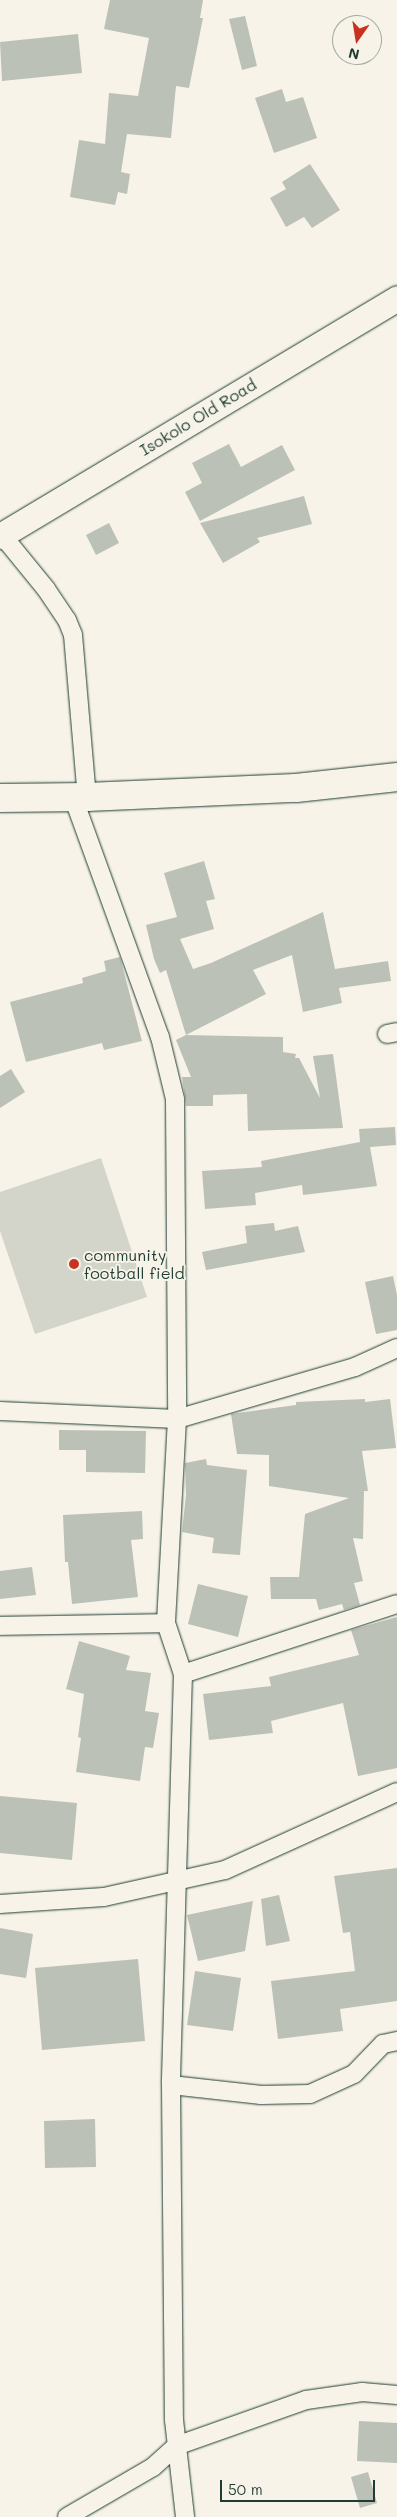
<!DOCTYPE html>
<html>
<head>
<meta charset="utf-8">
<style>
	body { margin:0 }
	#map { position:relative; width:397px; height:2517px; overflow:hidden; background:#f7f3e8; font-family:Mali,sans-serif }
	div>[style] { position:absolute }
	.green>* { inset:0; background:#d3d5ca }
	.building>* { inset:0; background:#bbc1b6 }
	.roads { filter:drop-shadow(0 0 1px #1f3d34) drop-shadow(0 0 1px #1f3d34) }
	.street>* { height:18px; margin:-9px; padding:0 9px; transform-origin:9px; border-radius:9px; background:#f7f3e8 }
	.secondary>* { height:25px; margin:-12.5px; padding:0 12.5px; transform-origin:12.5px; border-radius:12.5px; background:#f7f3e8 }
	.highway>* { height:28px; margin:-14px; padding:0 14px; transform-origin:14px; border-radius:14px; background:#f7f3e8 }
	.dots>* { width:14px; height:14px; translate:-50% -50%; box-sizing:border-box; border:2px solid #f7f3e8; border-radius:50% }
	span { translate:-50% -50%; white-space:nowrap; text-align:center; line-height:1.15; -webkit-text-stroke:4px #f7f3e8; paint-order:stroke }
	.street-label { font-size:16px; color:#1f3d34 }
	.poi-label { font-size:16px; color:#1f3d34 }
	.left { translate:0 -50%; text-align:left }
	.north { position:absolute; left:332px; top:15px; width:50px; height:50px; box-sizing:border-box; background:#f7f3e8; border:1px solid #a1aaa0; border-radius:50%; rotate:193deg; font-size:14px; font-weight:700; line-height:20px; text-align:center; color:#1f3d34 }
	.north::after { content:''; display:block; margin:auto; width:18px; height:22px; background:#c8321e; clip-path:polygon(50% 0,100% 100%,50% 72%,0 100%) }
	.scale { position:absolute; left:220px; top:2480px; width:155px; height:22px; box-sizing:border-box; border:2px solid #1f3d34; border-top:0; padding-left:6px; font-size:15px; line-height:18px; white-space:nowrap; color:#1f3d34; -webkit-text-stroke:4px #f7f3e8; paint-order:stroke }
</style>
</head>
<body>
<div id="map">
	<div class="green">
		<i style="clip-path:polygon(101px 1158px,147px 1297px,35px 1334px,0 1231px,0 1192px)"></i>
	</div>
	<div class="building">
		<i style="clip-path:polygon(110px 0,203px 0,200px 18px,203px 18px,189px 88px,176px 86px,171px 138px,127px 134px,121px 172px,130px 174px,127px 194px,118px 192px,115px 205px,70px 197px,79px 140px,105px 144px,109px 93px,138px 96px,149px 38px,104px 29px)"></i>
		<i style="clip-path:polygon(245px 16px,257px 66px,242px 70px,229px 19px)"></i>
		<i style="clip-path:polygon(78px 34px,82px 73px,2px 81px,0 42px)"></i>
		<i style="clip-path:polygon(282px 89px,286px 102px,303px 97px,317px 138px,274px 153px,255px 98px)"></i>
		<i style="clip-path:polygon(310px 164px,340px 210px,312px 228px,304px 217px,286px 227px,270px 198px,286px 189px,282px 182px)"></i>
		<i style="clip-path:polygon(229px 444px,241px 467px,282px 445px,295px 470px,200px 521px,185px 492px,202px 483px,192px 463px)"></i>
		<i style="clip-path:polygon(304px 496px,312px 524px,257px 538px,260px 542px,223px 563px,200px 523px)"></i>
		<i style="clip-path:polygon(109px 523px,119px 543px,96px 555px,86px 535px)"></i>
		<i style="clip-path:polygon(204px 861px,215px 899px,206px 901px,214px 929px,180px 939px,193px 969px,211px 963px,323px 912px,335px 969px,388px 961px,391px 981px,339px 988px,342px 1003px,303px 1012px,292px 955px,253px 970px,266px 994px,186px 1035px,283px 1037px,283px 1052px,296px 1054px,295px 1058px,299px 1058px,320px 1098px,313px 1056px,333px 1054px,343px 1128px,248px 1131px,247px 1094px,213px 1095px,213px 1106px,186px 1106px,182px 1077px,191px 1077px,176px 1040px,186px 1035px,166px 970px,160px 973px,154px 959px,146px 925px,177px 917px,164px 873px)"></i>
		<i style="clip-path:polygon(120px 957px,142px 1041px,104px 1050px,102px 1043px,26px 1062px,10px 1002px,83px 983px,82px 978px,106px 971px,104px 961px)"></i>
		<i style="clip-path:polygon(11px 1069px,25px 1092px,0 1108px,0 1076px)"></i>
		<i style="clip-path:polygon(395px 1127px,396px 1145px,370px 1147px,377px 1186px,303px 1195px,302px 1185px,255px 1193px,256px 1205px,205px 1209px,202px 1171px,262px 1167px,261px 1161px,360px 1142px,359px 1129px)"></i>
		<i style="clip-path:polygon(274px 1223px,275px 1231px,298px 1226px,305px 1252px,206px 1270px,202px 1252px,247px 1243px,245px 1226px)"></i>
		<i style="clip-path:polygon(393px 1276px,397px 1295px,397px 1330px,376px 1334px,365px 1282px)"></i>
		<i style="clip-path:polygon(365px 1399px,365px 1402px,390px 1399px,396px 1448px,362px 1451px,368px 1491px,364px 1491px,363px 1539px,353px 1538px,363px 1581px,354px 1583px,360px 1605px,344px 1610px,342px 1604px,319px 1610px,316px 1599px,271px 1599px,270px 1577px,299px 1577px,305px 1514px,349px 1498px,269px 1486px,269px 1455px,237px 1454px,231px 1414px,296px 1405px,296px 1402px)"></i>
		<i style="clip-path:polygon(59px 1430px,146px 1431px,145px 1473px,86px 1472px,86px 1450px,59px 1450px)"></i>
		<i style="clip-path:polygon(206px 1459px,207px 1465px,247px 1470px,240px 1555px,212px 1553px,214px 1538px,182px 1532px,186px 1495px,185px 1463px)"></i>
		<i style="clip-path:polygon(142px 1511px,143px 1539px,131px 1540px,138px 1597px,72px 1604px,68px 1562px,65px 1562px,63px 1515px)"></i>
		<i style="clip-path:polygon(32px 1567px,36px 1595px,0 1599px,0 1571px)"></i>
		<i style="clip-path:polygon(198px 1584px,248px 1596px,238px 1637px,188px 1624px)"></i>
		<i style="clip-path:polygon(397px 1617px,397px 1768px,358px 1776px,343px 1703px,271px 1721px,273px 1733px,209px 1740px,203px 1694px,271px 1686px,269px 1677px,359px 1655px,351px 1630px)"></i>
		<i style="clip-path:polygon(79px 1641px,130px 1656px,126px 1670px,151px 1673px,145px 1711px,159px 1713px,153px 1748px,145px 1747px,140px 1781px,76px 1772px,81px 1738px,78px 1737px,84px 1694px,66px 1689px)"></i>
		<i style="clip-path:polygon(0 1796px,77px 1803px,72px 1860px,0 1853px)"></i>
		<i style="clip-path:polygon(397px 1868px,397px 2001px,340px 2009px,343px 2031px,278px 2039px,271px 1981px,355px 1971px,350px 1932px,343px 1933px,334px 1876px)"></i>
		<i style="clip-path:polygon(279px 1895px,290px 1941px,266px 1946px,261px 1899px)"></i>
		<i style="clip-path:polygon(253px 1901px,245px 1951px,198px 1961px,187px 1915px)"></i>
		<i style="clip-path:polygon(0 1928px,33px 1934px,26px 1978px,0 1974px)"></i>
		<i style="clip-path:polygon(138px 1959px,145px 2041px,42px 2050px,35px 1968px)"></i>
		<i style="clip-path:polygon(195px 1971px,241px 1978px,233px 2031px,187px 2025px)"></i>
		<i style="clip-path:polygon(95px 2119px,96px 2167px,45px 2168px,44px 2121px)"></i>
		<i style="clip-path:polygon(359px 2421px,397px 2423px,397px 2463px,357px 2461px)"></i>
		<i style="clip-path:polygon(368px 2472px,377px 2503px,360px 2508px,351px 2477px)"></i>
	</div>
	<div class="roads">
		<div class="street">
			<i style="left:2px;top:535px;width:70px;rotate:50.8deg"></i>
			<i style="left:46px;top:589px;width:37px;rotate:56deg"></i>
			<i style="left:67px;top:620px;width:16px;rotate:68deg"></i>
			<i style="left:73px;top:635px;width:163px;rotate:85.1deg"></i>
			<i style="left:73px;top:797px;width:255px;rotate:70.1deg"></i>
			<i style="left:160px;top:1037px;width:64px;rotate:76.4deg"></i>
			<i style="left:175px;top:1099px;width:320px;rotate:89.6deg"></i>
			<i style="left:177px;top:1419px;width:204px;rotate:93.1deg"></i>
			<i style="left:166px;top:1623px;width:54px;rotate:71.6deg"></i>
			<i style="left:183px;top:1674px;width:411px;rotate:91.7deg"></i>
			<i style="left:171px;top:2085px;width:335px;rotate:89.5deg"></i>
			<i style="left:174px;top:2420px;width:98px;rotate:83.5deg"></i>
			<i style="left:387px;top:1034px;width:10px;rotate:-11deg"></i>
			<i style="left:0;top:1411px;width:177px;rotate:2.6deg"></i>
			<i style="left:177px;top:1419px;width:185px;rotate:-16.3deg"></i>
			<i style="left:355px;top:1367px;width:46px;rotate:-24.3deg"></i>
			<i style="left:0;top:1626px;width:166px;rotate:-1deg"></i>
			<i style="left:183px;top:1674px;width:225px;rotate:-18.1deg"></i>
			<i style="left:0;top:1904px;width:104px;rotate:-3.9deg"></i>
			<i style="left:104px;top:1897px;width:124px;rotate:-12.6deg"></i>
			<i style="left:225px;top:1870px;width:189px;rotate:-24.4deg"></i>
			<i style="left:171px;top:2085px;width:91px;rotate:6.3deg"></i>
			<i style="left:261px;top:2095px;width:49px;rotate:-1.2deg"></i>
			<i style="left:310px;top:2094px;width:48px;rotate:-24.4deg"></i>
			<i style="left:354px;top:2074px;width:42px;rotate:-46deg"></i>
			<i style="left:383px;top:2044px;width:14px;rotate:-12deg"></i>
			<i style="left:67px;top:2517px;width:99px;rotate:-30.2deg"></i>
			<i style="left:153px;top:2467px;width:31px;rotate:-42deg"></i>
			<i style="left:176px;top:2446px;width:138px;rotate:-19.5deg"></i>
			<i style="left:306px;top:2400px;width:57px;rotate:-8.1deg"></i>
			<i style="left:362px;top:2392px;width:35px;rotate:5deg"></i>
		</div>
		<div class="secondary">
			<i style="left:0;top:536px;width:463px;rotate:-30.9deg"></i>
		</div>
		<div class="highway">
			<i style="left:0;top:798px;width:87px;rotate:-0.7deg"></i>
			<i style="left:87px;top:797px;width:209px;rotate:-2.5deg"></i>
			<i style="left:296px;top:788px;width:102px;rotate:-6.2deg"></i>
		</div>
	</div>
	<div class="dots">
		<i style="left:74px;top:1264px;background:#c8321e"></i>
	</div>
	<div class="street-label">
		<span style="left:198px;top:417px;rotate:-31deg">Isokolo Old Road</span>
	</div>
	<div class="poi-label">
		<span class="left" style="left:84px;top:1264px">community<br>football field</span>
	</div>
	<div class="north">N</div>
	<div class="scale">50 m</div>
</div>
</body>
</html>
